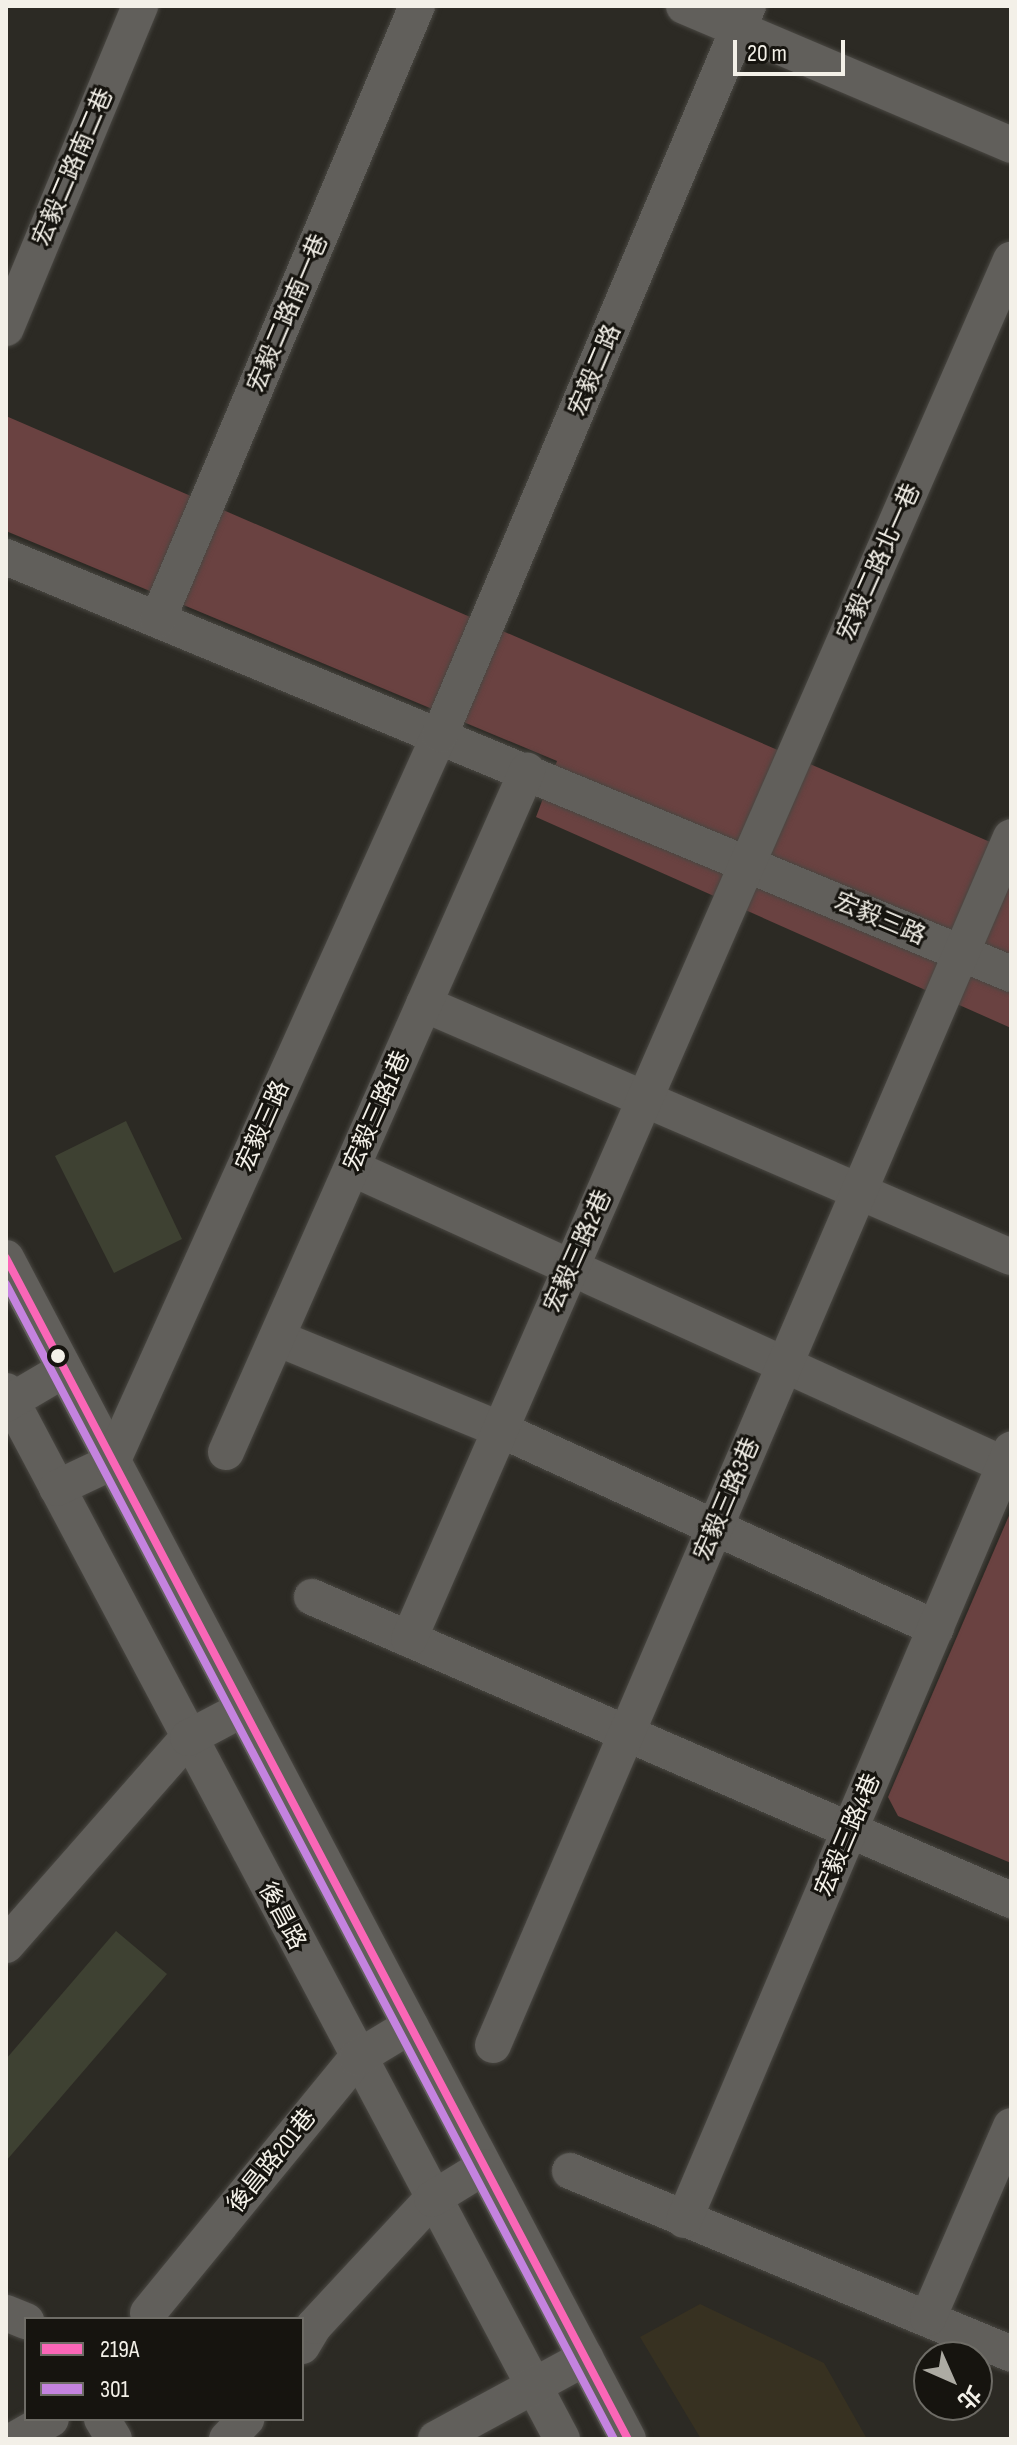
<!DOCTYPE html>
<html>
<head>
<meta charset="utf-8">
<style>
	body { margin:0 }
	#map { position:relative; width:1017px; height:2445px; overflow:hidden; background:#2c2a24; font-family:"Sofia Sans Condensed","Noto Sans TC",sans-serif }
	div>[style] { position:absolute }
	.built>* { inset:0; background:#373121 }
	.green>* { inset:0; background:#6a4241 }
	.building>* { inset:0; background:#3e4132 }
	.roads { filter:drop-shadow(0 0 2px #494742) drop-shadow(0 0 2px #494742) }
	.minor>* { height:36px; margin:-18px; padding:0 18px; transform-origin:18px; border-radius:18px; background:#615f5b }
	.bus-1>* { height:8px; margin:-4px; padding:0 4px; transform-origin:4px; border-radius:4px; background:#fa66b7 }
	.bus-2>* { height:8px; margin:-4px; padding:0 4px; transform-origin:4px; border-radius:4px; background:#c483df }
	.dots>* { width:22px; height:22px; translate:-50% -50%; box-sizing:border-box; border:4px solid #16140f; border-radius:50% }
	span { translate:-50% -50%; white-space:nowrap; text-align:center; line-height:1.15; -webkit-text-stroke:6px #16140f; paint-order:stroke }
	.street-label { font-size:24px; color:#f3f0e8 }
	.frame { position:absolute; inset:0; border:8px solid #f3f0e8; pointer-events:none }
	.legend { position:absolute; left:24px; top:2317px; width:280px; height:104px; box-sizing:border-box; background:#16140f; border:2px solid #6e6c66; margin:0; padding:10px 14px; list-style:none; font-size:24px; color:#f3f0e8 }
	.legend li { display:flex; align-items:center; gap:16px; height:40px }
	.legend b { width:40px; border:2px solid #6e6c66 }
	.north { position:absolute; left:913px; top:2341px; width:80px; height:80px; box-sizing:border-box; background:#16140f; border:2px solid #6e6c66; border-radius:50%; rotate:135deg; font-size:22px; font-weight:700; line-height:32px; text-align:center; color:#f3f0e8 }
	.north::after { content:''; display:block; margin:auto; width:28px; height:36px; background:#adaba3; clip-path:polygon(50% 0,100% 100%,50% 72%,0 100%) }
	.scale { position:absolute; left:733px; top:40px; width:112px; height:36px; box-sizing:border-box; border:4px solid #f3f0e8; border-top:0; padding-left:10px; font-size:24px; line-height:28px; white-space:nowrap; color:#f3f0e8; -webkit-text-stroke:6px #16140f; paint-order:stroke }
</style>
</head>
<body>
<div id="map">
	<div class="built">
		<i style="clip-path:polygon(700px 2304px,824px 2363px,867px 2439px,701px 2439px,640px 2337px)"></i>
	</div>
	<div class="green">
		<i style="clip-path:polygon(6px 416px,1011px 851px,1011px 1028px,536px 817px,557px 761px,6px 531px)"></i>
		<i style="clip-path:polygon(1011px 1511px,1011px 1863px,898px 1816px,888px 1797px)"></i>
	</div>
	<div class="building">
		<i style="clip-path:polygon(126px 1121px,182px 1239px,114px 1273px,55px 1156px)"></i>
		<i style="clip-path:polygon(116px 1931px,167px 1974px,6px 2161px,6px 2059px)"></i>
	</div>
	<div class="roads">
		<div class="minor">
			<i style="left:684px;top:6px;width:355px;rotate:23deg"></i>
			<i style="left:6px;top:328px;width:349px;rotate:-67.4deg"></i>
			<i style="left:6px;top:557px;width:1088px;rotate:22.53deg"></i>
			<i style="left:158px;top:619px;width:665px;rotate:-67.1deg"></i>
			<i style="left:424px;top:1004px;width:639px;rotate:23.32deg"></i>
			<i style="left:352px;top:1168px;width:717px;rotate:24.46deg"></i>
			<i style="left:6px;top:1258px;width:1335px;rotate:62.23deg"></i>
			<i style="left:277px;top:1338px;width:242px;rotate:22.3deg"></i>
			<i style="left:501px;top:1430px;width:478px;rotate:24.5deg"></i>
			<i style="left:6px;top:1391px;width:1186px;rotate:62.05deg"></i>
			<i style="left:6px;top:1404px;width:67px;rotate:-30.4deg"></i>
			<i style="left:226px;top:1452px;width:745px;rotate:-66.15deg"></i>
			<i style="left:57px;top:1488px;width:61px;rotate:-25.3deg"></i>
			<i style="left:112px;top:1462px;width:798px;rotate:-65.75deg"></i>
			<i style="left:440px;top:734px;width:790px;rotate:-67.07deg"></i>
			<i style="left:312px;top:1597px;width:762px;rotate:23.44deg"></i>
			<i style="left:409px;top:1639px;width:1505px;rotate:-66.42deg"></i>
			<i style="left:6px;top:1945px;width:276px;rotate:-48.7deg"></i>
			<i style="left:188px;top:1738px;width:62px;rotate:-27.8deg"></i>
			<i style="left:493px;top:2045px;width:1314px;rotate:-66.79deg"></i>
			<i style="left:570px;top:2171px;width:477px;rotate:22.5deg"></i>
			<i style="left:684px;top:2220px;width:837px;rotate:-66.99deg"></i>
			<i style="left:6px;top:2313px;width:22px;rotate:22deg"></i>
			<i style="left:148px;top:2313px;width:330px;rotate:-50.7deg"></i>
			<i style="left:357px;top:2058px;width:62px;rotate:-31.1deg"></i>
			<i style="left:928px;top:2318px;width:209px;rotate:-66.6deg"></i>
			<i style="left:302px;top:2346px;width:23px;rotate:-59deg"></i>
			<i style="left:314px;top:2326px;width:173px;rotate:-47.1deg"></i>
			<i style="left:432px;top:2199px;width:61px;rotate:-31.6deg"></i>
			<i style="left:102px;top:2419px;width:23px;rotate:59deg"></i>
			<i style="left:16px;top:2439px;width:40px;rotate:-29.7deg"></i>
			<i style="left:227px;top:2439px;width:28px;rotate:-46deg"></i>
			<i style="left:436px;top:2439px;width:170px;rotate:-28.5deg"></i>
		</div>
	</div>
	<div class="bus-1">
		<i style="left:6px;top:1258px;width:1335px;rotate:62.23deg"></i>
	</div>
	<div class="bus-2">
		<i style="left:6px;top:1284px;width:1305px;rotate:62.24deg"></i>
	</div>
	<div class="dots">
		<i style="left:58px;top:1356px;background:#f3f0e8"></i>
	</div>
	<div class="street-label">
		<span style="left:73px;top:167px;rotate:-67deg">宏毅二路南二巷</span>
		<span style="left:288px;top:313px;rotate:-67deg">宏毅二路南一巷</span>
		<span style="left:595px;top:370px;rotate:-67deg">宏毅二路</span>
		<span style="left:879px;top:562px;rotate:-66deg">宏毅二路北一巷</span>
		<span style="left:880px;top:919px;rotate:23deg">宏毅三路</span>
		<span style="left:377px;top:1111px;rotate:-66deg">宏毅三路1巷</span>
		<span style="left:263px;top:1126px;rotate:-66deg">宏毅三路</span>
		<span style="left:578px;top:1251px;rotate:-66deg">宏毅三路2巷</span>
		<span style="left:727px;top:1499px;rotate:-67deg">宏毅三路3巷</span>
		<span style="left:848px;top:1835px;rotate:-67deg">宏毅三路4巷</span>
		<span style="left:282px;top:1916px;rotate:62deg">後昌路</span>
		<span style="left:272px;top:2161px;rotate:-51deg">後昌路201巷</span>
	</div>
	<div class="frame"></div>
	<ul class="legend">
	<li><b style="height:10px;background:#fa66b7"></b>219A</li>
	<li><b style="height:10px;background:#c483df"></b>301</li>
	</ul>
	<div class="north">北</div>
	<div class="scale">20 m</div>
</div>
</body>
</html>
